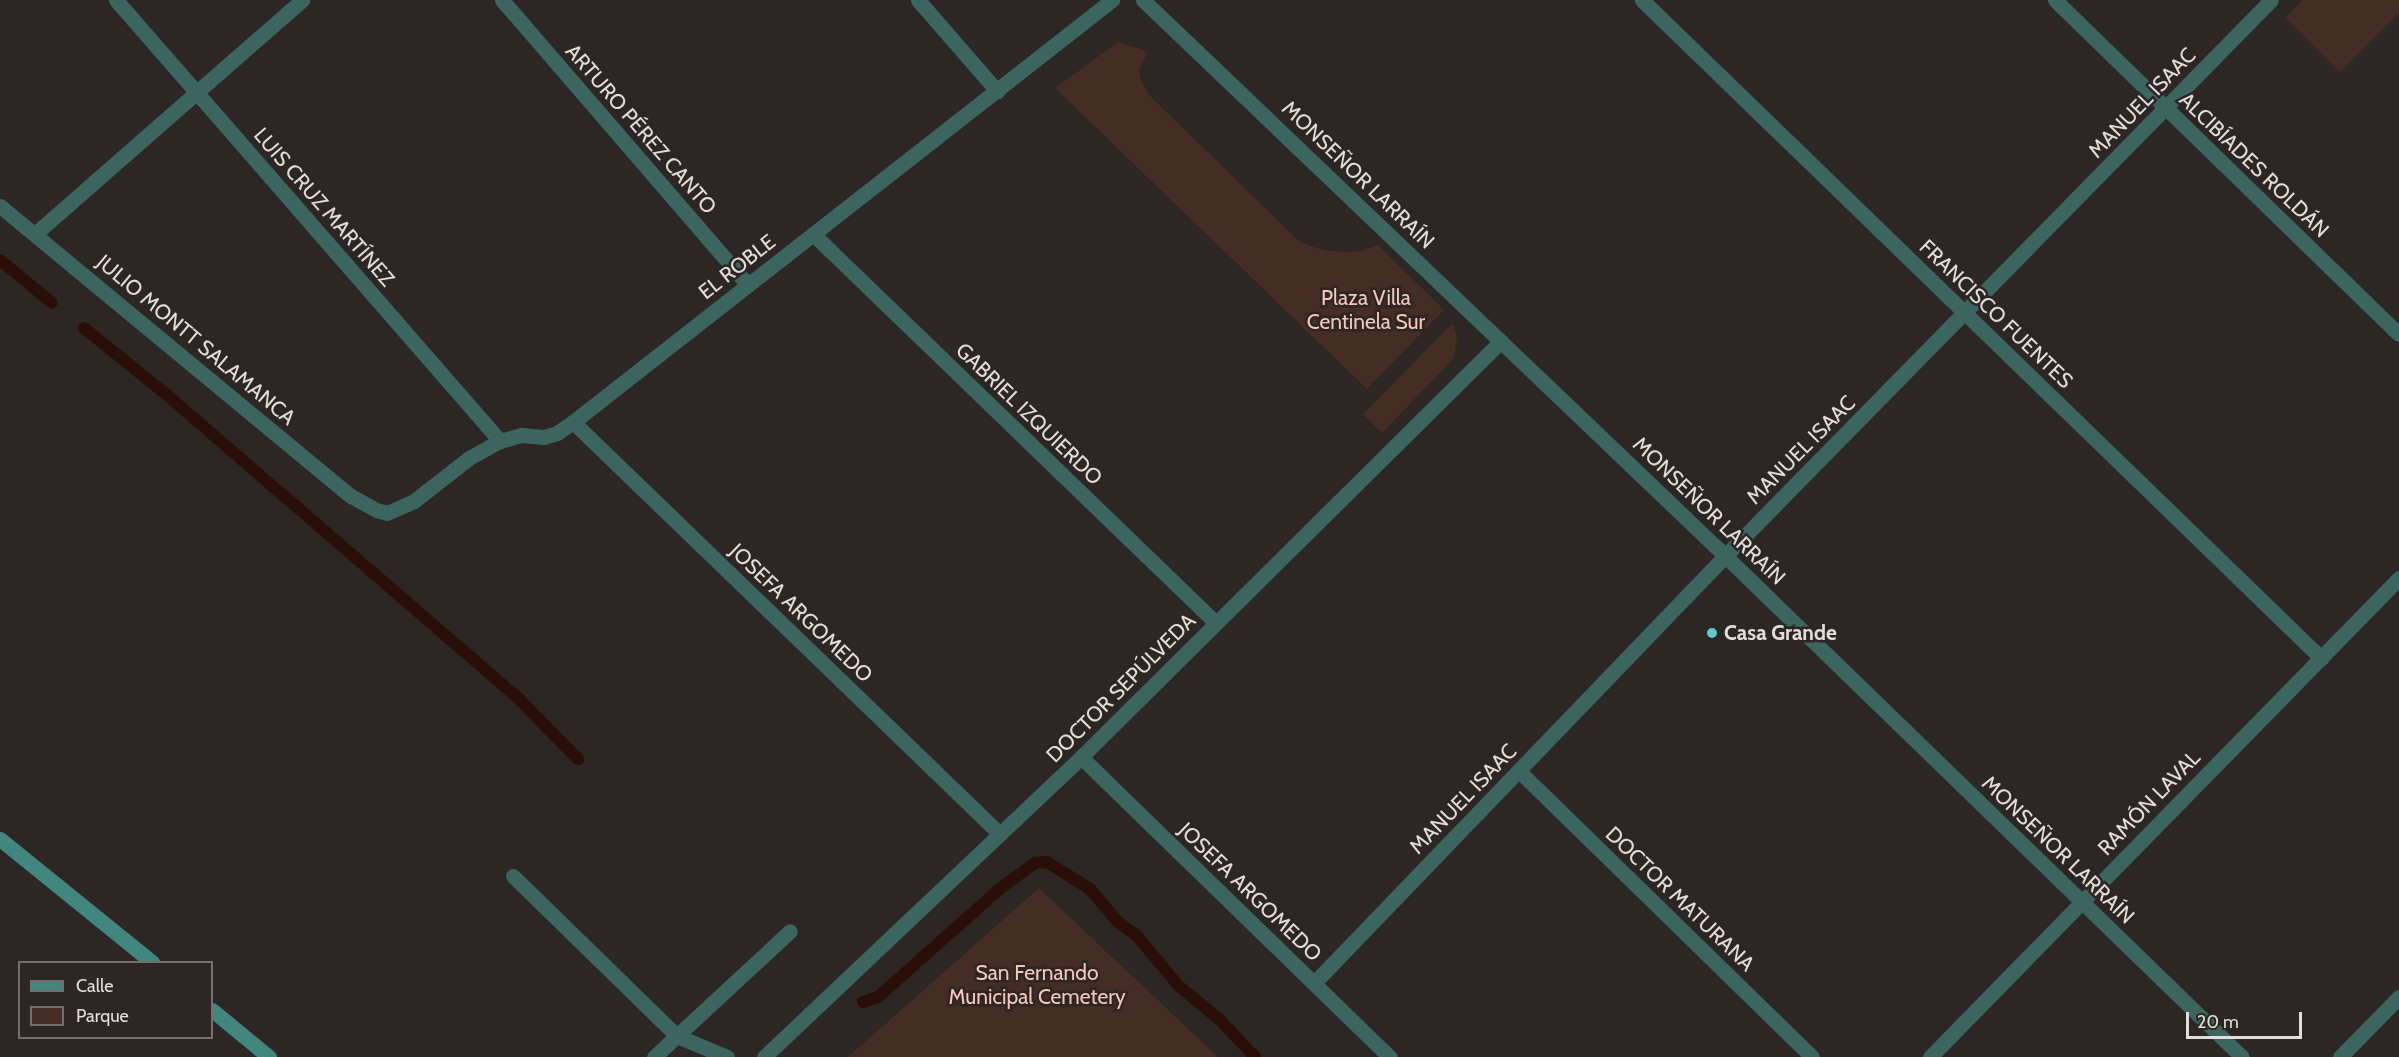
<!DOCTYPE html>
<html>
<head>
<meta charset="utf-8">
<style>
	body { margin:0 }
	#map { position:relative; width:2399px; height:1057px; overflow:hidden; background:#2c2625; font-family:Cabin,sans-serif }
	div>[style] { position:absolute }
	.green>* { inset:0; background:#452c25 }
	.stream>* { height:12px; margin:-6px; padding:0 6px; transform-origin:6px; border-radius:6px; background:#290e07 }
	.street>* { height:15px; margin:-7.5px; padding:0 7.5px; transform-origin:7.5px; border-radius:7.5px; background:#3b655e }
	.secondary>* { height:15px; margin:-7.5px; padding:0 7.5px; transform-origin:7.5px; border-radius:7.5px; background:#41877d }
	.dots>* { width:16px; height:16px; translate:-50% -50%; box-sizing:border-box; border:3px solid #2c2625; border-radius:50% }
	span { translate:-50% -50%; white-space:nowrap; text-align:center; line-height:1.15; -webkit-text-stroke:5px #2c2625; paint-order:stroke }
	.street-label { font-size:21px; color:#e1dddc }
	.park-label { font-size:21px; color:#f9c6b8 }
	.poi-label { font-size:21px; color:#e1dddc; font-weight:700 }
	.left { translate:0 -50%; text-align:left }
	.legend { position:absolute; left:18px; top:961px; width:195px; height:78px; box-sizing:border-box; background:#2c2625; border:2px solid #746f6e; margin:0; padding:8px 10px; list-style:none; font-size:18px; color:#e1dddc }
	.legend li { display:flex; align-items:center; gap:12px; height:30px }
	.legend b { width:30px; border:2px solid #746f6e }
	.scale { position:absolute; left:2186px; top:1012px; width:116px; height:27px; box-sizing:border-box; border:3px solid #e1dddc; border-top:0; padding-left:8px; font-size:18px; line-height:21px; white-space:nowrap; color:#e1dddc; -webkit-text-stroke:4px #2c2625; paint-order:stroke }
</style>
</head>
<body>
<div id="map">
	<div class="green">
		<i style="clip-path:polygon(2303px 0,2399px 0,2399px 13px,2340px 72px,2285px 17px)"></i>
		<i style="clip-path:polygon(1118px 42px,1143px 50px,1147px 54px,1139px 70px,1141px 81px,1149px 95px,1300px 242px,1322px 250px,1344px 252px,1361px 251px,1378px 245px,1444px 310px,1367px 389px,1055px 88px)"></i>
		<i style="clip-path:polygon(1453px 323px,1457px 338px,1454px 358px,1382px 433px,1363px 414px)"></i>
		<i style="clip-path:polygon(1039px 888px,1218px 1057px,848px 1057px)"></i>
	</div>
	<div class="stream">
		<i style="left:0;top:260px;width:67px;rotate:39.6deg"></i>
		<i style="left:84px;top:328px;width:107px;rotate:38.9deg"></i>
		<i style="left:167px;top:395px;width:467px;rotate:40.8deg"></i>
		<i style="left:520px;top:700px;width:83px;rotate:45.5deg"></i>
		<i style="left:863px;top:1002px;width:16px;rotate:-18deg"></i>
		<i style="left:878px;top:997px;width:166px;rotate:-41.6deg"></i>
		<i style="left:1002px;top:887px;width:41px;rotate:-36deg"></i>
		<i style="left:1035px;top:863px;width:12px;rotate:-5deg"></i>
		<i style="left:1047px;top:862px;width:51px;rotate:32.1deg"></i>
		<i style="left:1090px;top:889px;width:43px;rotate:49.7deg"></i>
		<i style="left:1118px;top:922px;width:22px;rotate:36deg"></i>
		<i style="left:1136px;top:935px;width:67px;rotate:49.9deg"></i>
		<i style="left:1179px;top:986px;width:55px;rotate:39.8deg"></i>
		<i style="left:1221px;top:1021px;width:50px;rotate:46.6deg"></i>
	</div>
	<div class="street">
		<i style="left:116px;top:0;width:585px;rotate:48.95deg"></i>
		<i style="left:502px;top:0;width:376px;rotate:49.2deg"></i>
		<i style="left:918px;top:0;width:121px;rotate:49deg"></i>
		<i style="left:1143px;top:0;width:789px;rotate:43.67deg"></i>
		<i style="left:1714px;top:545px;width:735px;rotate:44.12deg"></i>
		<i style="left:1642px;top:0;width:946px;rotate:44.1deg"></i>
		<i style="left:2055px;top:0;width:479px;rotate:44.2deg"></i>
		<i style="left:0;top:206px;width:455px;rotate:39.6deg"></i>
		<i style="left:351px;top:496px;width:29px;rotate:29deg"></i>
		<i style="left:376px;top:510px;width:11px;rotate:15deg"></i>
		<i style="left:387px;top:513px;width:30px;rotate:-24deg"></i>
		<i style="left:414px;top:501px;width:70px;rotate:-38deg"></i>
		<i style="left:469px;top:458px;width:35px;rotate:-29deg"></i>
		<i style="left:500px;top:441px;width:22px;rotate:-16deg"></i>
		<i style="left:521px;top:435px;width:23px;rotate:5deg"></i>
		<i style="left:544px;top:437px;width:14px;rotate:-17deg"></i>
		<i style="left:557px;top:433px;width:19px;rotate:-35deg"></i>
		<i style="left:573px;top:422px;width:685px;rotate:-38.06deg"></i>
		<i style="left:36px;top:233px;width:354px;rotate:-41.2deg"></i>
		<i style="left:813px;top:234px;width:560px;rotate:43.99deg"></i>
		<i style="left:573px;top:422px;width:593px;rotate:43.98deg"></i>
		<i style="left:1081px;top:757px;width:431px;rotate:44.2deg"></i>
		<i style="left:1519px;top:771px;width:409px;rotate:44.3deg"></i>
		<i style="left:513px;top:876px;width:229px;rotate:44.3deg"></i>
		<i style="left:677px;top:1036px;width:54px;rotate:22.8deg"></i>
		<i style="left:1314px;top:983px;width:593px;rotate:-46.09deg"></i>
		<i style="left:1725px;top:556px;width:779px;rotate:-45.52deg"></i>
		<i style="left:654px;top:1057px;width:185px;rotate:-42.8deg"></i>
		<i style="left:764px;top:1057px;width:436px;rotate:-43.4deg"></i>
		<i style="left:1081px;top:757px;width:591px;rotate:-44.73deg"></i>
		<i style="left:1930px;top:1057px;width:670px;rotate:-45.6deg"></i>
		<i style="left:2340px;top:1057px;width:84px;rotate:-45.5deg"></i>
	</div>
	<div class="secondary">
		<i style="left:0;top:839px;width:196px;rotate:39deg"></i>
		<i style="left:212px;top:1010px;width:74px;rotate:39.5deg"></i>
	</div>
	<div class="dots">
		<i style="left:1712px;top:633px;background:#5acebe"></i>
	</div>
	<div class="street-label">
		<span style="left:2142px;top:103px;rotate:-46deg">MANUEL ISAAC</span>
		<span style="left:641px;top:129px;rotate:49deg">ARTURO PÉREZ CANTO</span>
		<span style="left:2254px;top:165px;rotate:44deg">ALCIBÍADES ROLDÁN</span>
		<span style="left:1358px;top:175px;rotate:44deg">MONSEÑOR LARRAÍN</span>
		<span style="left:324px;top:207px;rotate:49deg">LUIS CRUZ MARTÍNEZ</span>
		<span style="left:737px;top:267px;rotate:-38deg">EL ROBLE</span>
		<span style="left:1996px;top:314px;rotate:44deg">FRANCISCO FUENTES</span>
		<span style="left:196px;top:340px;rotate:40deg">JULIO MONTT SALAMANCA</span>
		<span style="left:1029px;top:414px;rotate:44deg">GABRIEL IZQUIERDO</span>
		<span style="left:1801px;top:450px;rotate:-45deg">MANUEL ISAAC</span>
		<span style="left:1709px;top:511px;rotate:44deg">MONSEÑOR LARRAÍN</span>
		<span style="left:801px;top:613px;rotate:44deg">JOSEFA ARGOMEDO</span>
		<span style="left:1121px;top:688px;rotate:-45deg">DOCTOR SEPÚLVEDA</span>
		<span style="left:1463px;top:799px;rotate:-46deg">MANUEL ISAAC</span>
		<span style="left:2149px;top:803px;rotate:-46deg">RAMÓN LAVAL</span>
		<span style="left:2058px;top:850px;rotate:44deg">MONSEÑOR LARRAÍN</span>
		<span style="left:1250px;top:892px;rotate:44deg">JOSEFA ARGOMEDO</span>
		<span style="left:1680px;top:899px;rotate:44deg">DOCTOR MATURANA</span>
	</div>
	<div class="park-label">
		<span style="left:1366px;top:310px">Plaza Villa<br>Centinela Sur</span>
		<span style="left:1037px;top:985px">San Fernando<br>Municipal Cemetery</span>
	</div>
	<div class="poi-label">
		<span class="left" style="left:1724px;top:633px">Casa Grande</span>
	</div>
	<ul class="legend">
	<li><b style="height:8px;background:#41877d"></b>Calle</li>
	<li><b style="height:16px;background:#452c25"></b>Parque</li>
	</ul>
	<div class="scale">20 m</div>
</div>
</body>
</html>
